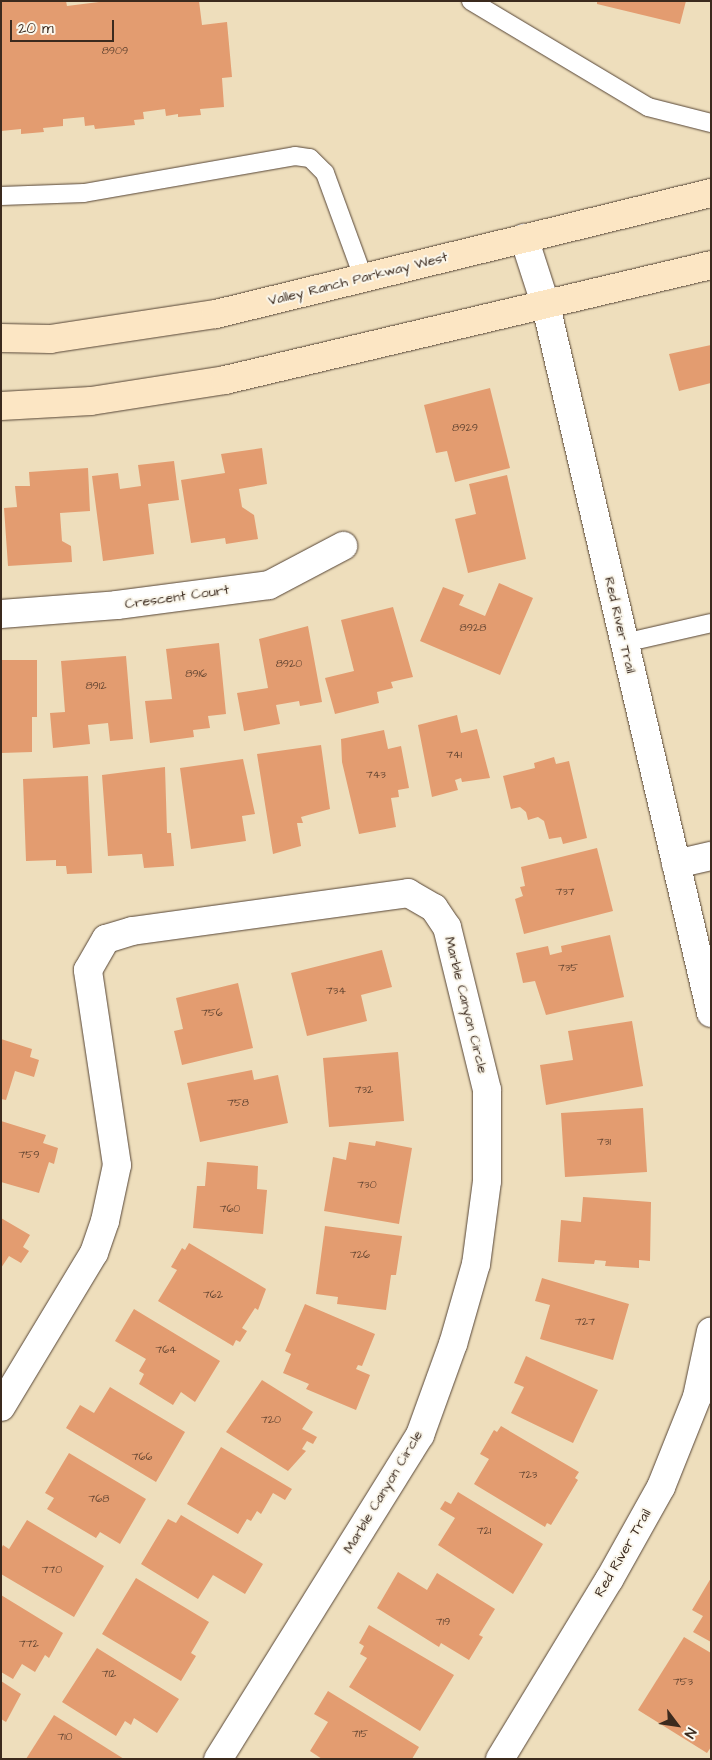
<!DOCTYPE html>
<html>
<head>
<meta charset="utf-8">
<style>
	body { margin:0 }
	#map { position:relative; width:712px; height:1760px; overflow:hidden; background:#eedebc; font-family:"Architects Daughter",sans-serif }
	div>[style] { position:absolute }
	.building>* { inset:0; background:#e39c70 }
	.roads { filter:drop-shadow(0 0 1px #564536) drop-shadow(0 0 1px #564536) }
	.service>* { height:18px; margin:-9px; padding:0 9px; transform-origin:9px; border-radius:9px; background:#fff }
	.minor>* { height:28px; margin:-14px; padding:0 14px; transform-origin:14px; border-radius:14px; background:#fff }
	.tertiary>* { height:28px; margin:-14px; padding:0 14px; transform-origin:14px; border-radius:14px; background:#fff }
	.secondary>* { height:28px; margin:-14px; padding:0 14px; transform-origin:14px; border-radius:14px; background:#fce6c4 }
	span { translate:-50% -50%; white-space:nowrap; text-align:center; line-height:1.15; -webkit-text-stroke:4px #fbf7ec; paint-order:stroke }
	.number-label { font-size:11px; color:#654632 }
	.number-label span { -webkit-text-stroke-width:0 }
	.street-label { font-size:14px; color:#3b2a1e }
	.frame { position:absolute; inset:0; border:2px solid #3b2a1e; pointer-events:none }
	.north { position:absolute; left:652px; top:1700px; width:50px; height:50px; -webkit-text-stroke:4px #fbf7ec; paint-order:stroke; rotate:121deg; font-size:14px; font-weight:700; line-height:20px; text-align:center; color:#3b2a1e }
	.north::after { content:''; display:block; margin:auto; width:18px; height:22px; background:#3b2a1e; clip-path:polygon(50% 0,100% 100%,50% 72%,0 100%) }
	.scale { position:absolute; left:10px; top:20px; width:104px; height:22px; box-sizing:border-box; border:2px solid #3b2a1e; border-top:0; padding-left:6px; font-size:15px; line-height:18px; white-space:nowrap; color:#3b2a1e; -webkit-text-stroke:4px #fbf7ec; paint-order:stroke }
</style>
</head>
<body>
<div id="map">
	<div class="building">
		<i style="clip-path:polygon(1px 1px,66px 1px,67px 6px,107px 1px,199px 1px,202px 25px,227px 22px,232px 77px,222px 78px,224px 107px,200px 109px,201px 115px,178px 117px,178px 114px,166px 116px,165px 109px,143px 112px,144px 119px,134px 120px,135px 125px,95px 129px,94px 125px,85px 126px,84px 117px,63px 119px,63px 126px,43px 128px,44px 132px,21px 134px,21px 129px,1px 131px)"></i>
		<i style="clip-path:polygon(597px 1px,686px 1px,680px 24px,597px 4px)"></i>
		<i style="clip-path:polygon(711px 345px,711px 383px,679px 391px,669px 354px)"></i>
		<i style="clip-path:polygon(490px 388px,510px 468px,455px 482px,447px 451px,436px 453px,424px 405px)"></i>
		<i style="clip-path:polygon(262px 448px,267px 484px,239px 489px,242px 507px,254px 515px,258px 539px,226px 544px,225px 538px,191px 543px,181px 480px,225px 473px,221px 454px)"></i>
		<i style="clip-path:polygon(174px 461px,179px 500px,148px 504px,154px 554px,103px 561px,92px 476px,118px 473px,120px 489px,141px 486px,138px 465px)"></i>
		<i style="clip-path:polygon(88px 468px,90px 511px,60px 513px,62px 541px,71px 546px,72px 562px,8px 566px,4px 508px,17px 507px,15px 486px,30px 486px,29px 472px)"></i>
		<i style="clip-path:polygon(507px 475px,526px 559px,468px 573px,455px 519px,476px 514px,469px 484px)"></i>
		<i style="clip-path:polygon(499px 583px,533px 598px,500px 675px,420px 641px,443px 587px,464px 595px,459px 605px,485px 616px)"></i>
		<i style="clip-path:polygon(393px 607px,413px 677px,391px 682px,393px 688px,377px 692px,379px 703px,335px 714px,325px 678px,354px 671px,341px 620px)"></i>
		<i style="clip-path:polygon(308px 626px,322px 702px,300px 706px,299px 701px,276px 705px,280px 724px,244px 731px,237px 693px,268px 688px,259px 639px)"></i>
		<i style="clip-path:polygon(219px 643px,226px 714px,208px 716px,210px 728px,193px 730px,194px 737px,150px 743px,145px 701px,172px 699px,166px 649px)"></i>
		<i style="clip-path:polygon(126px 656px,133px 739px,110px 741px,108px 723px,88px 725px,90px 744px,53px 748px,50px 713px,65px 712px,61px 661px)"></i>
		<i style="clip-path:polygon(1px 660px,37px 660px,37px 717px,32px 717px,32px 752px,1px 753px)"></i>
		<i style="clip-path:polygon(457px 715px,461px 733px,477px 729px,490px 778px,462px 782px,461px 778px,455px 780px,458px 790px,432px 797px,418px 725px)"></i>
		<i style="clip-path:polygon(384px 730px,388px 749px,401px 746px,409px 788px,398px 790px,399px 797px,391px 798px,396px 827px,359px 834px,342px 762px,341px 739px)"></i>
		<i style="clip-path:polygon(321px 745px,330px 809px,301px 817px,303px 823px,297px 823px,301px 846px,273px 854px,257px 754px)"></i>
		<i style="clip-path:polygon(554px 757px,556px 764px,569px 761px,587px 838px,563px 844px,561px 837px,549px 839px,544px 821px,538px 817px,528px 820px,526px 812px,520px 807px,511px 809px,503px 776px,535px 768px,534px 763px)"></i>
		<i style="clip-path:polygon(243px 759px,255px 814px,242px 816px,246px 841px,191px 849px,180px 768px)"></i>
		<i style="clip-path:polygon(165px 767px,167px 833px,171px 833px,174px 866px,144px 868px,142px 854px,108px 856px,102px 775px)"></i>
		<i style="clip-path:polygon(88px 776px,92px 873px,67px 874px,66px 866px,56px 866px,56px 860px,26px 861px,23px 779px)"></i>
		<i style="clip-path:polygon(597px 848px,613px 911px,524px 934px,515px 899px,523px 896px,520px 887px,525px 886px,521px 867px)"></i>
		<i style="clip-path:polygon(610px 935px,624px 997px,546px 1015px,535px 981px,523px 983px,516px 953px,548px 946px,550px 955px,562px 952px,561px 946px)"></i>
		<i style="clip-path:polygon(382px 950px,392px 987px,361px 995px,367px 1021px,307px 1036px,291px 973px)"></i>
		<i style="clip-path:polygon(238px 983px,253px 1048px,182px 1065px,174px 1031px,183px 1029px,176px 998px)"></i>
		<i style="clip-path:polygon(632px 1021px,643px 1086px,546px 1105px,540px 1065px,573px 1060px,568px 1031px)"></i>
		<i style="clip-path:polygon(1px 1039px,32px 1049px,30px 1057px,39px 1060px,34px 1077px,15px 1071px,6px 1100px,1px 1099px)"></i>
		<i style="clip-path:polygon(398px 1052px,404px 1121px,329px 1127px,323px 1058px)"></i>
		<i style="clip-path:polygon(252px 1070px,254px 1080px,278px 1075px,288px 1123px,200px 1142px,187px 1083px)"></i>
		<i style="clip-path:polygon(643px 1108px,647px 1172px,565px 1177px,561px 1113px)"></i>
		<i style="clip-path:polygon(1px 1121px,46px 1135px,43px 1143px,58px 1148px,54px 1164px,49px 1162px,39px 1193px,1px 1182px)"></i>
		<i style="clip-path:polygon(376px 1141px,412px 1148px,399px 1224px,324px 1211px,333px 1157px,346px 1160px,349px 1142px,375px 1146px)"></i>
		<i style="clip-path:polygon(207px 1162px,258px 1166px,257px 1189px,267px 1190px,263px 1234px,193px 1228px,197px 1186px,205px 1186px)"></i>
		<i style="clip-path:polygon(583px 1197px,651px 1202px,650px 1261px,639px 1260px,639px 1268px,605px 1266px,606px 1261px,595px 1260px,594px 1264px,558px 1262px,561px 1220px,581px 1222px)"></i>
		<i style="clip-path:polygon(1px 1218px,30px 1235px,23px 1247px,29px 1251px,21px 1263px,9px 1256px,1px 1268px)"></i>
		<i style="clip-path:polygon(325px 1226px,402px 1236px,396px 1275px,391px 1275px,386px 1310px,337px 1304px,338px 1297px,316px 1294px)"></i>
		<i style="clip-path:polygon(189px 1243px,266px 1289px,258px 1310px,255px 1308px,242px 1328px,247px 1331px,240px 1342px,236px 1340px,233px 1346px,158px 1301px,177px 1270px,171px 1267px,182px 1248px,185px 1250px)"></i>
		<i style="clip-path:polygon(542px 1278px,629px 1304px,613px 1360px,540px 1339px,550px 1305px,535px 1301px)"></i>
		<i style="clip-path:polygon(305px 1304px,375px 1334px,362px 1366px,358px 1365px,356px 1369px,370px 1375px,356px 1410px,306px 1389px,309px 1384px,283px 1373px,291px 1354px,285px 1351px)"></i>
		<i style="clip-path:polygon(134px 1309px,220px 1361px,195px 1402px,181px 1392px,173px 1405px,139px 1384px,144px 1374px,139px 1371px,146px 1359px,115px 1341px)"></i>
		<i style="clip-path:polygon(526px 1356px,598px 1390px,573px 1443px,511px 1413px,524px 1387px,514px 1383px)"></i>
		<i style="clip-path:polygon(262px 1380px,313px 1412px,302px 1429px,317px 1437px,313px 1444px,307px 1441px,302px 1449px,306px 1451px,288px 1471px,226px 1432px)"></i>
		<i style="clip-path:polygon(110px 1387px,185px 1432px,156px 1482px,66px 1428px,80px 1405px,94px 1413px)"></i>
		<i style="clip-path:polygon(501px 1426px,579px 1472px,575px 1478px,578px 1480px,551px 1525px,547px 1523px,545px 1527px,474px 1484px,489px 1459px,480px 1454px,494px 1430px,497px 1432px)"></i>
		<i style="clip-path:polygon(221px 1447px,292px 1489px,285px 1500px,273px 1493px,261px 1514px,257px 1511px,251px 1521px,247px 1519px,238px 1534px,187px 1504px)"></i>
		<i style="clip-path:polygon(69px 1453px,146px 1499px,120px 1544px,100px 1532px,96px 1538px,47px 1509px,54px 1498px,45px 1493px)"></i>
		<i style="clip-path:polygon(458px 1492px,543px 1544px,513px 1594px,438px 1545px,455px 1518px,440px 1509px,445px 1501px,451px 1504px)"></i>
		<i style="clip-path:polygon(181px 1515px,263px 1564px,245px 1594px,213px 1575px,198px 1599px,141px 1564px,168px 1519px,176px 1523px)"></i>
		<i style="clip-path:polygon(27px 1520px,104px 1566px,74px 1617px,1px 1574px,1px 1549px,3px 1545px,9px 1549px)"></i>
		<i style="clip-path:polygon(398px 1572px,427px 1590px,437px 1573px,495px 1609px,479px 1635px,483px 1637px,469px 1660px,441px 1643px,439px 1647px,377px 1608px)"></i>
		<i style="clip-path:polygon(136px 1578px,209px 1622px,191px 1653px,196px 1656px,181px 1681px,102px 1634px)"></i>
		<i style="clip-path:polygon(711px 1578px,711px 1642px,693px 1632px,703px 1616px,692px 1610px)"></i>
		<i style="clip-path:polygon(1px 1595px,63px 1633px,49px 1658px,45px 1655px,35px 1672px,22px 1664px,13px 1679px,1px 1672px)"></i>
		<i style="clip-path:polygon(369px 1625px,454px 1675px,420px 1731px,349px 1687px,367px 1658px,360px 1654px,364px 1646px,359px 1643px)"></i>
		<i style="clip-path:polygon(684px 1637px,711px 1653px,711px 1747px,707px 1753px,638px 1710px)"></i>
		<i style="clip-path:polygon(97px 1648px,179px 1699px,157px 1733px,134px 1718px,131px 1725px,125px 1721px,116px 1736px,62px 1702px)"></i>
		<i style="clip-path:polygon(1px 1681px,21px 1694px,6px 1722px,1px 1719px)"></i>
		<i style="clip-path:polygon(328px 1691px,419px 1747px,412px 1759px,322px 1759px,310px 1751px,328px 1722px,314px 1714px)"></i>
		<i style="clip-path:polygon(54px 1715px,124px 1759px,26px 1759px)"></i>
	</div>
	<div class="roads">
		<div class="service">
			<i style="left:471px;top:1px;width:206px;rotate:30.9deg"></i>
			<i style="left:648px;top:107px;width:65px;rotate:14.3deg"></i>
			<i style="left:1px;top:196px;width:83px;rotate:-2.1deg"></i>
			<i style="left:84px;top:193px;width:214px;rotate:-9.9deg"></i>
			<i style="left:295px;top:156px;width:15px;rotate:8deg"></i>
			<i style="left:310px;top:158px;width:21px;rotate:45deg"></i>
			<i style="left:325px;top:173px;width:111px;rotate:69.9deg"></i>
			<i style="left:624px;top:643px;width:89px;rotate:-12.9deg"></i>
		</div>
		<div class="minor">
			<i style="left:1px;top:614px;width:116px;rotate:-4.4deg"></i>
			<i style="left:117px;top:605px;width:153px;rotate:-7.5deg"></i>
			<i style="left:269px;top:585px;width:84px;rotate:-27.8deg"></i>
			<i style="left:676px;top:864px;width:36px;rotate:-13deg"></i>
			<i style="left:1px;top:1407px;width:180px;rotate:-58.9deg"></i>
			<i style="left:94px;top:1253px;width:34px;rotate:-71deg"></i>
			<i style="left:105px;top:1221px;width:57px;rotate:-77.9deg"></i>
			<i style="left:117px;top:1165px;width:197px;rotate:-98.5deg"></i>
			<i style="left:88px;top:970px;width:36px;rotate:-60deg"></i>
			<i style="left:106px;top:939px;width:27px;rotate:-17deg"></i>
			<i style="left:132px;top:931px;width:279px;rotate:-7.8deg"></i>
			<i style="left:408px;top:893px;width:30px;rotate:30deg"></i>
			<i style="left:434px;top:908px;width:23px;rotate:56deg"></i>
			<i style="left:447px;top:927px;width:168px;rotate:76.2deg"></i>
			<i style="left:487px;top:1090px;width:91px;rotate:90deg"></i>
			<i style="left:487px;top:1181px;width:84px;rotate:97.5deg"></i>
			<i style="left:476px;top:1264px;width:83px;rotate:106deg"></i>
			<i style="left:453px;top:1344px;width:97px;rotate:109.9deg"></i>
			<i style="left:420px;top:1435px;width:382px;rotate:121.9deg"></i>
		</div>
		<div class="tertiary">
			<i style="left:524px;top:238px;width:71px;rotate:72.1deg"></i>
			<i style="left:546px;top:306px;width:726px;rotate:76.86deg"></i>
			<i style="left:500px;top:1759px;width:210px;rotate:-58.7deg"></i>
			<i style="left:609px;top:1580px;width:107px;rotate:-60.8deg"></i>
			<i style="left:661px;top:1487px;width:97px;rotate:-68.2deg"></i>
			<i style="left:697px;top:1397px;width:67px;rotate:-78deg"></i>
		</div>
		<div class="secondary">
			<i style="left:1px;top:338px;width:49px;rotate:1.2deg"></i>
			<i style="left:50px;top:339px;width:168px;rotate:-8.6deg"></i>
			<i style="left:216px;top:314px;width:510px;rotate:-13.74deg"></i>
			<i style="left:1px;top:406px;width:90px;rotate:-3.2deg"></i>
			<i style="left:91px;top:401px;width:136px;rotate:-8.9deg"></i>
			<i style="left:225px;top:380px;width:499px;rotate:-13.3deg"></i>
		</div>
	</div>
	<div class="number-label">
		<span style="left:115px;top:51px">8909</span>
		<span style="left:465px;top:428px">8929</span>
		<span style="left:473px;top:628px">8928</span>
		<span style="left:289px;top:664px">8920</span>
		<span style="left:196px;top:674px">8916</span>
		<span style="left:96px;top:686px">8912</span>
		<span style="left:454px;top:755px">741</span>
		<span style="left:376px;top:775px">743</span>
		<span style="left:565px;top:892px">737</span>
		<span style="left:568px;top:968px">735</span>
		<span style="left:336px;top:991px">734</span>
		<span style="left:212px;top:1013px">756</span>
		<span style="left:364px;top:1090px">732</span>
		<span style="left:238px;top:1103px">758</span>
		<span style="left:604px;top:1142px">731</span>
		<span style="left:29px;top:1155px">759</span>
		<span style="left:367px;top:1185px">730</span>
		<span style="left:230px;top:1209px">760</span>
		<span style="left:360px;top:1255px">726</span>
		<span style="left:213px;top:1295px">762</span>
		<span style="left:585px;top:1322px">727</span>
		<span style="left:166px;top:1350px">764</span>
		<span style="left:271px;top:1420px">720</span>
		<span style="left:142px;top:1457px">766</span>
		<span style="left:528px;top:1475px">723</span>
		<span style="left:99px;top:1499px">768</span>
		<span style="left:484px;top:1531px">721</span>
		<span style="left:52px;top:1570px">770</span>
		<span style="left:443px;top:1622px">719</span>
		<span style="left:29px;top:1644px">772</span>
		<span style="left:109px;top:1674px">712</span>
		<span style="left:683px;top:1682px">753</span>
		<span style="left:360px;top:1734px">715</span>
		<span style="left:65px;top:1737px">710</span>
	</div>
	<div class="street-label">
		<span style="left:358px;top:279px;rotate:-14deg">Valley Ranch Parkway West</span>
		<span style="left:177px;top:597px;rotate:-8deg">Crescent Court</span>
		<span style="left:620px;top:625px;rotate:77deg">Red River Trail</span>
		<span style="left:466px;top:1005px;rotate:76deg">Marble Canyon Circle</span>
		<span style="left:383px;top:1492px;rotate:-59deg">Marble Canyon Circle</span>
		<span style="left:623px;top:1553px;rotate:-60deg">Red River Trail</span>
	</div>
	<div class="frame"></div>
	<div class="north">N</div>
	<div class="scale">20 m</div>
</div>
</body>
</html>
